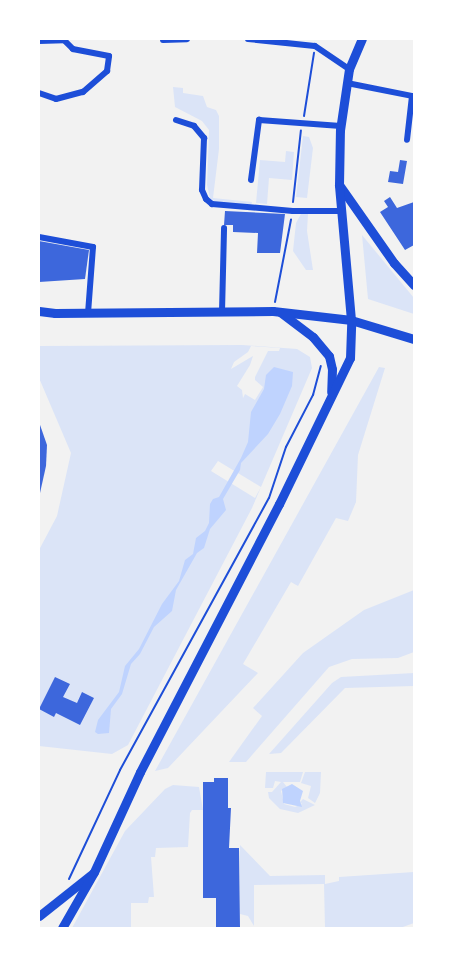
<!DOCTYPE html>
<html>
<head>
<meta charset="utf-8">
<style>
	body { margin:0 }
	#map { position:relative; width:453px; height:967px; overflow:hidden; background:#f2f2f2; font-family:"IBM Plex Serif",serif }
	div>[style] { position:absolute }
	.green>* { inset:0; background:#dbe4f7 }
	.water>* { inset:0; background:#bfd3fe }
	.building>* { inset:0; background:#3d67dc }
	.path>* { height:2px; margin:-1px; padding:0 1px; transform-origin:1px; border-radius:1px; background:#1d4ed8 }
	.minor>* { height:6px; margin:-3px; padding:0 3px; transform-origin:3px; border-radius:3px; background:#1d4ed8 }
	.secondary>* { height:9px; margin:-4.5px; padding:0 4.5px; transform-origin:4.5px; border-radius:4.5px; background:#1d4ed8 }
	.primary>* { height:9px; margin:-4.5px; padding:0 4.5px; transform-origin:4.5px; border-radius:4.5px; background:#1d4ed8 }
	span { translate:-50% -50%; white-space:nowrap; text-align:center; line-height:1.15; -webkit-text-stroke:4.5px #fff; paint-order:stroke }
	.frame { position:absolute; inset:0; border:40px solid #fff; pointer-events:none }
</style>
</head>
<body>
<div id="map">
	<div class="green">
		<i style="clip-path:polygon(173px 87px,183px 88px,183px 93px,203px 96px,207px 107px,216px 110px,219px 116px,219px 149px,213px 198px,252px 202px,251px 206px,218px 204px,210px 198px,207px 185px,209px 130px,202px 121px,175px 107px)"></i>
		<i style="clip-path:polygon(303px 136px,309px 137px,313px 148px,307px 198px,296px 197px)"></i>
		<i style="clip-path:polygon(286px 151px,294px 152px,292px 180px,269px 178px,267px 204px,256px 203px,260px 160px,285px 162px)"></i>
		<i style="clip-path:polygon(301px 214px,308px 214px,307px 231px,313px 270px,306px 270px,293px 251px,296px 223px)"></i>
		<i style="clip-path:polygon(362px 235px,414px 298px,414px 314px,368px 299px)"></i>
		<i style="clip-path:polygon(evenodd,242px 345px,297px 349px,310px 357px,312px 368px,252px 508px,128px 745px,112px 754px,39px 746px,39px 550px,57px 516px,71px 453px,39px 378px,39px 346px,242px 345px,251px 346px,280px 348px,279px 351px,268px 351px,255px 377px,255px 380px,263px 387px,255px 400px,245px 394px,243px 398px,242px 390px,237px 386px,250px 365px,253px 356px,231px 369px,234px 362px,248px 352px,251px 346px,242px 345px,218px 461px,261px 487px,255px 498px,211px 471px,218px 461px)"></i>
		<i style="clip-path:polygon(379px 367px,385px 368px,358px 455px,356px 502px,348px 521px,336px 518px,298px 586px,291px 582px,243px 664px,258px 673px,168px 768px,155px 771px)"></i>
		<i style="clip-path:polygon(414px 590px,414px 652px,398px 658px,352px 659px,329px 667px,246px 762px,229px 762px,262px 716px,253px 708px,303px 653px,364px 610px)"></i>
		<i style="clip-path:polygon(414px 673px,414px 686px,345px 688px,281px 753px,269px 754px,332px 683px,341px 677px)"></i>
		<i style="clip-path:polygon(266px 772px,303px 772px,300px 782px,283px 782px,287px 787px,281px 791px,284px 804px,295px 807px,302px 804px,300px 802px,303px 799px,315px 805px,298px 813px,280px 809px,269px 798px,268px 792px,272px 792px,281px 782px,275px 781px,273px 788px,265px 788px)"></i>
		<i style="clip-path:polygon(305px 772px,321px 772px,320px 793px,315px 803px,308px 798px,311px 786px,301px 783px)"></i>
		<i style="clip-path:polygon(173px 785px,199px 787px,203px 810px,192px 810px,190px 813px,188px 847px,156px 848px,155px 857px,151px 857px,154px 897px,149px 897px,148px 903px,131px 903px,131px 928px,72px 928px,125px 831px,165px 789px)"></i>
		<i style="clip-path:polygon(240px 845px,270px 876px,325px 875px,325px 884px,339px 881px,339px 877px,414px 872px,414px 923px,400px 928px,325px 928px,324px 884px,254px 885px,254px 926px,248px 916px,240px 914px)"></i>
	</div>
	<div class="water">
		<i style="clip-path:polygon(274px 367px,293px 372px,292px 386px,280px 414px,268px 434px,241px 463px,240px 470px,223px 499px,226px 510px,210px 529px,204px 548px,197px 553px,176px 590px,172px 611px,154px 627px,140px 654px,131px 664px,122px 694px,111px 709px,109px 733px,98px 734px,95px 732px,98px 720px,119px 692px,125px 666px,139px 649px,162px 604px,179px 581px,185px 560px,193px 554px,196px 538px,205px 531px,209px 523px,210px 504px,213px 499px,219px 497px,241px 458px,248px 442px,251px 412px,264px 389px,266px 375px)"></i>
		<i style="clip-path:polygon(292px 784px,303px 791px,300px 801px,302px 807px,283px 803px,282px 789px)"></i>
	</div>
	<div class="building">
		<i style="clip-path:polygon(400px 160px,407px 161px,403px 184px,388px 182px,390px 171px,398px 172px)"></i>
		<i style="clip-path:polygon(390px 197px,397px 208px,414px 202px,414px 245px,405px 250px,380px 212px,388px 207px,384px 201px)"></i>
		<i style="clip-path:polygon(225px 211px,285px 214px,280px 253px,257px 253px,258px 233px,233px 232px,233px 225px,224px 225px)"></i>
		<i style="clip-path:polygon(39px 241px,89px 250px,85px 279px,39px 282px)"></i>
		<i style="clip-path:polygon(39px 422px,47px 445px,46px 466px,40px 493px)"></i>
		<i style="clip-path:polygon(55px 677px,70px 684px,63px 697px,77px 703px,82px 692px,94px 698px,80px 725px,56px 713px,54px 717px,39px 709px)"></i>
		<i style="clip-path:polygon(214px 778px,228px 778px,228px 808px,231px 808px,229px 848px,239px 848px,240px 928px,216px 928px,216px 898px,203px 898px,203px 782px,214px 782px)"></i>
	</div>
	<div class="path">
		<i style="left:304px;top:116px;width:64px;rotate:-81deg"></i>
		<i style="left:293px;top:202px;width:72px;rotate:-83.7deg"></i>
		<i style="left:275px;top:302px;width:84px;rotate:-79deg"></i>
		<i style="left:69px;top:879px;width:120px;rotate:-64.9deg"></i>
		<i style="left:120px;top:770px;width:310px;rotate:-61.3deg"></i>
		<i style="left:269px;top:498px;width:54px;rotate:-71.6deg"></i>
		<i style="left:286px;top:447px;width:59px;rotate:-62.6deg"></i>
		<i style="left:313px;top:395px;width:30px;rotate:-75deg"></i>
	</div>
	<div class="minor">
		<i style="left:248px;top:39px;width:67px;rotate:6deg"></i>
		<i style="left:315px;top:46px;width:41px;rotate:34.1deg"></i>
		<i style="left:163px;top:40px;width:24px;rotate:-2deg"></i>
		<i style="left:39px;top:41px;width:25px;rotate:-2deg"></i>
		<i style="left:347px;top:83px;width:66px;rotate:11.3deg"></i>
		<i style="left:412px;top:96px;width:44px;rotate:96.5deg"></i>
		<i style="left:39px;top:93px;width:18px;rotate:19deg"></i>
		<i style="left:56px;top:99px;width:28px;rotate:-15deg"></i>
		<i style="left:83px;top:92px;width:32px;rotate:-41deg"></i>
		<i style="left:107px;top:71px;width:15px;rotate:-82deg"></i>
		<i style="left:109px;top:56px;width:37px;rotate:-169deg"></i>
		<i style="left:73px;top:49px;width:13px;rotate:-135deg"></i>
		<i style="left:176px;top:120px;width:19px;rotate:18deg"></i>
		<i style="left:194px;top:126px;width:16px;rotate:50deg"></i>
		<i style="left:204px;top:138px;width:52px;rotate:92.2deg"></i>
		<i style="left:202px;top:190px;width:10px;rotate:66deg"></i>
		<i style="left:206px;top:199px;width:8px;rotate:40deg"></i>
		<i style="left:212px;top:204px;width:81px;rotate:4.9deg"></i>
		<i style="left:293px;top:211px;width:47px"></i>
		<i style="left:251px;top:180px;width:61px;rotate:-82.4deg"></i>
		<i style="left:259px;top:120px;width:82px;rotate:4.2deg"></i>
		<i style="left:39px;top:237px;width:55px;rotate:10.5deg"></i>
		<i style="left:93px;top:247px;width:66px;rotate:94.3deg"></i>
		<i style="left:222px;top:312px;width:84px;rotate:-88.6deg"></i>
	</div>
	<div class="secondary">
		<i style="left:39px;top:916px;width:68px;rotate:-38.4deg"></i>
	</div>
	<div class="primary">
		<i style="left:340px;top:186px;width:94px;rotate:55deg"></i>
		<i style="left:394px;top:263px;width:30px;rotate:48deg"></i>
		<i style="left:39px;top:311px;width:16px;rotate:7deg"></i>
		<i style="left:55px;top:313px;width:218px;rotate:-0.5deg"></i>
		<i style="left:273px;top:311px;width:79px;rotate:6.6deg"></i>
		<i style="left:351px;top:320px;width:66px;rotate:16.8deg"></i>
		<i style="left:280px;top:312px;width:41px;rotate:37.1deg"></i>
		<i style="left:313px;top:337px;width:25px;rotate:50deg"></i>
		<i style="left:329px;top:356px;width:13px;rotate:77deg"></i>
		<i style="left:332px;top:369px;width:23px;rotate:92deg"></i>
		<i style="left:62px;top:928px;width:64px;rotate:-60.3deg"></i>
		<i style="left:94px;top:872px;width:110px;rotate:-65.3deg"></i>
		<i style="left:140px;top:772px;width:302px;rotate:-62.6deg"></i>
		<i style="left:279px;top:504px;width:162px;rotate:-64.1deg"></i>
		<i style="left:350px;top:358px;width:38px;rotate:-88deg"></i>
		<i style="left:351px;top:320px;width:136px;rotate:-95.1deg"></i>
		<i style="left:339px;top:185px;width:55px;rotate:-89deg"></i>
		<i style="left:340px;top:130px;width:62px;rotate:-81.6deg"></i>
		<i style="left:349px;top:69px;width:33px;rotate:-67deg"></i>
	</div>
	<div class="frame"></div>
</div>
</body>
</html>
